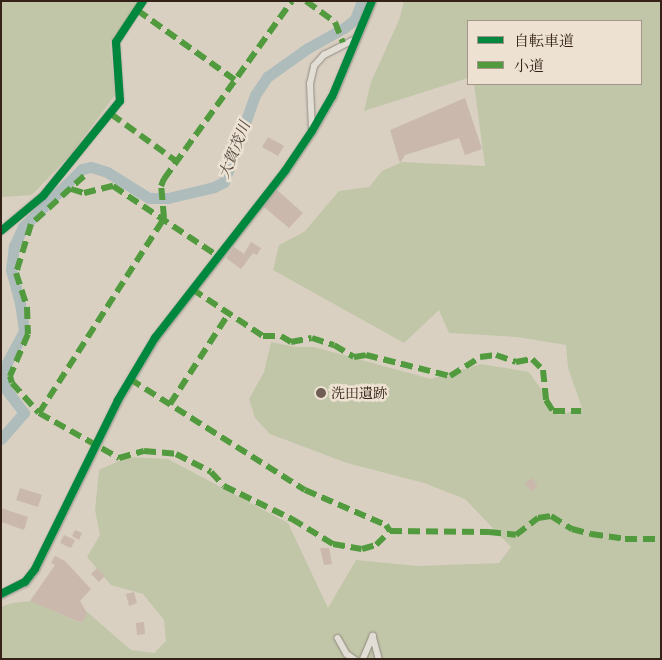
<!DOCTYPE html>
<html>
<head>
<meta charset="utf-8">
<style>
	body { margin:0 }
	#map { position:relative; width:662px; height:660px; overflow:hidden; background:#d9d0c2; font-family:"Libre Caslon Text","Noto Serif JP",serif }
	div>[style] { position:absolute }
	.green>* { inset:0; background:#c1c6a8 }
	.river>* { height:11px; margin:-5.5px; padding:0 5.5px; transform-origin:5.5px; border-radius:5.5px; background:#aebcbc }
	.building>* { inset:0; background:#cab8ad }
	.roads { filter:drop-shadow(0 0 1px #918980) drop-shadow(0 0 1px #918980) }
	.minor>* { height:5.5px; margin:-2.75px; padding:0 2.75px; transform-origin:2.75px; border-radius:2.75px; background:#e2ded6 }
	.tertiary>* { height:7px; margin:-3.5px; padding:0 3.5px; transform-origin:3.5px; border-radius:3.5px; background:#e2ded6 }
	.quiet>* { height:6px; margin-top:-3px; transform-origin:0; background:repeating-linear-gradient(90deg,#519b3e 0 12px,transparent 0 18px) }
	.cycleway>* { height:8px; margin:-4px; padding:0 4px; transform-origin:4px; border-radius:4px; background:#00873e }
	.dots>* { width:14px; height:14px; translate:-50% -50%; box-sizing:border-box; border:2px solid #ede2d1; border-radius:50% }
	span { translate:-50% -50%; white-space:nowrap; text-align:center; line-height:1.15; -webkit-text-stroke:5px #ede2d1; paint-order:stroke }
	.poi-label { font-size:14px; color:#352118 }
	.left { translate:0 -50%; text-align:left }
	.water-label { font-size:15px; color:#4e4640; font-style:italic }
	.frame { position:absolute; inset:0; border:2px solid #352118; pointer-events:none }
	.legend { position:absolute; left:467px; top:20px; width:175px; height:65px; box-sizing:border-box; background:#ede2d1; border:1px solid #a39587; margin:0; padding:6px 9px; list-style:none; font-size:15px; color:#352118 }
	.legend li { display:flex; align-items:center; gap:10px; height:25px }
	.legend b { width:25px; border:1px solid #a39587 }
</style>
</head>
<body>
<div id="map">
	<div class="green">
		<i style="clip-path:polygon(1px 1px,140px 1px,110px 42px,115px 95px,72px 153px,32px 195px,1px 197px)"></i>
		<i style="clip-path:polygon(404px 1px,661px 1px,661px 659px,1px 659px,1px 607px,12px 603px,32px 601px,81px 623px,86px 611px,131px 650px,154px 653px,166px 641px,164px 620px,143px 594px,111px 585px,87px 557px,100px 535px,95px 510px,99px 470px,128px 457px,168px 459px,288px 523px,328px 608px,356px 560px,418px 566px,499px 563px,511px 547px,465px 499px,424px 483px,347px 463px,270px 434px,255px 418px,249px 399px,264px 372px,271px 342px,296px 347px,314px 347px,431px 379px,481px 364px,529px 372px,559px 415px,582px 408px,568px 368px,566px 345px,517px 337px,449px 333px,439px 310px,404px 343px,273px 270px,279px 245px,304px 232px,339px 191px,369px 187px,382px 171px,402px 162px,485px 166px,474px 84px,641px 84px,641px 21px,468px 21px,468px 78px,364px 111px,371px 82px,399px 20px)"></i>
	</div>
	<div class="river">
		<i style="left:1px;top:439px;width:35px;rotate:-49deg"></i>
		<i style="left:24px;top:413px;width:34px;rotate:-127deg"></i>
		<i style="left:4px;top:386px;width:16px;rotate:-94deg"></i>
		<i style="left:3px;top:370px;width:44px;rotate:-61.7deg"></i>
		<i style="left:24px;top:331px;width:28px;rotate:-98deg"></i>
		<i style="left:20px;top:303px;width:34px;rotate:-105deg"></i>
		<i style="left:11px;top:270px;width:24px;rotate:-83deg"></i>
		<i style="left:14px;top:246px;width:21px;rotate:-65deg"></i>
		<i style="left:23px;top:227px;width:83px;rotate:-44.5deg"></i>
		<i style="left:82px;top:169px;width:9px;rotate:-13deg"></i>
		<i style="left:91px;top:167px;width:17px;rotate:17deg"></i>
		<i style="left:107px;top:172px;width:49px;rotate:31.8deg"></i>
		<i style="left:149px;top:198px;width:19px"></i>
		<i style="left:168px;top:198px;width:47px;rotate:-13.4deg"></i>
		<i style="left:214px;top:187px;width:11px;rotate:-27deg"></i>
		<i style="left:224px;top:182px;width:92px;rotate:-70.4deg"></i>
		<i style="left:255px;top:95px;width:22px;rotate:-56deg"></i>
		<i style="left:267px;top:77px;width:50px;rotate:-35.3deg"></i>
		<i style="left:308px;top:48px;width:41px;rotate:-29.1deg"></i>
		<i style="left:344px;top:28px;width:14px;rotate:-39deg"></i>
		<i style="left:355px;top:19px;width:19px;rotate:-69deg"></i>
	</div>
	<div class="building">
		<i style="clip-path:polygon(465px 98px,482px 149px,465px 155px,459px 138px,405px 155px,400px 163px,390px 130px)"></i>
		<i style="clip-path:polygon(268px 137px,284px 146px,278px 156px,262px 147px)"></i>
		<i style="clip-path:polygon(277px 190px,303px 213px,289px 228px,264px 207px)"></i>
		<i style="clip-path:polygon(251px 242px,261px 248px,257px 255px,253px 253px,241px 269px,226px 258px,234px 247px,244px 254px)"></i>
		<i style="clip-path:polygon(532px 478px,538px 486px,531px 491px,525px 483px)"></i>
		<i style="clip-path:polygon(20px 488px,42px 495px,38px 507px,16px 500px)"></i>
		<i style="clip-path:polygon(1px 508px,28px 517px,24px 530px,1px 522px)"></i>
		<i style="clip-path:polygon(75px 530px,82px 533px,79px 540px,72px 536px)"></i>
		<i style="clip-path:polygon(64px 535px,75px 540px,71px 548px,60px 543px)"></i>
		<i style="clip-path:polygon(320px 548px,329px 548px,332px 564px,324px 565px)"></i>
		<i style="clip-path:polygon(55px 556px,65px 561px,91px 589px,80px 601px,87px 613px,82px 623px,30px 601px,55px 565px,51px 563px)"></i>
		<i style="clip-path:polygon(97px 568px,105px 576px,99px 582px,91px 574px)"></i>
		<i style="clip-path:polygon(134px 592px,137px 603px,129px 606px,126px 594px)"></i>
		<i style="clip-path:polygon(144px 622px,145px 634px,137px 635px,136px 623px)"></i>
	</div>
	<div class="roads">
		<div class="minor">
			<i style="left:312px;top:130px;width:46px;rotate:-92.5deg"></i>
			<i style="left:310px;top:84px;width:18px;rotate:-77deg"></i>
			<i style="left:314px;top:66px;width:15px;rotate:-48deg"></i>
			<i style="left:324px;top:55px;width:35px;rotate:-27deg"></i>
			<i style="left:1px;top:231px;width:55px;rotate:-39.8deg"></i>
			<i style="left:43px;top:196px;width:122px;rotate:-51deg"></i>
			<i style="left:120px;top:101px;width:59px;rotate:-93.9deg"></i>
			<i style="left:116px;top:42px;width:49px;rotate:-56.6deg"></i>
			<i style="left:338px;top:638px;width:18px;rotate:61deg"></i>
			<i style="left:347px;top:654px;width:9px;rotate:36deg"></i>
			<i style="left:363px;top:659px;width:25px;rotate:-67deg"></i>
			<i style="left:373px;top:636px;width:24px;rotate:75deg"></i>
		</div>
		<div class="tertiary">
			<i style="left:1px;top:594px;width:27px;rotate:-27deg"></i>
			<i style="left:25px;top:582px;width:16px;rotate:-52deg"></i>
			<i style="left:35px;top:569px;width:188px;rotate:-63.8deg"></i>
			<i style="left:118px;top:400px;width:72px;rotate:-59.2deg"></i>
			<i style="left:155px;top:338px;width:212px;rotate:-52.1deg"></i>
			<i style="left:285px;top:171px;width:48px;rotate:-56deg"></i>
			<i style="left:312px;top:131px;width:39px;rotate:-60deg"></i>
			<i style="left:332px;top:97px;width:104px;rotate:-67.4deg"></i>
		</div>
	</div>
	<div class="quiet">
		<i style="left:306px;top:1px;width:36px;rotate:36deg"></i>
		<i style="left:335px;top:22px;width:22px;rotate:69deg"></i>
		<i style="left:137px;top:10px;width:120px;rotate:35.5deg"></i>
		<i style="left:111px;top:114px;width:80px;rotate:35.9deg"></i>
		<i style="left:84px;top:176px;width:72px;rotate:137.8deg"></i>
		<i style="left:31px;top:224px;width:51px;rotate:107deg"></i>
		<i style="left:16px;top:273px;width:36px;rotate:72deg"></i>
		<i style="left:27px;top:307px;width:27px;rotate:88deg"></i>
		<i style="left:28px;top:334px;width:46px;rotate:113.2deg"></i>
		<i style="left:10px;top:376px;width:7px;rotate:74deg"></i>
		<i style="left:12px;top:383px;width:40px;rotate:48deg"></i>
		<i style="left:39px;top:413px;width:92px;rotate:29.4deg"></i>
		<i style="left:119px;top:458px;width:26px;rotate:-16deg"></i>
		<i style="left:144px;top:451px;width:32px;rotate:5deg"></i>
		<i style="left:176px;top:454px;width:39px;rotate:27deg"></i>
		<i style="left:211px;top:472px;width:19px;rotate:47deg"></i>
		<i style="left:224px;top:486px;width:76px;rotate:25.9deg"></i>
		<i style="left:292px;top:519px;width:48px;rotate:31.4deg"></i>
		<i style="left:333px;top:544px;width:29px;rotate:10deg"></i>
		<i style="left:362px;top:549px;width:15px;rotate:-16deg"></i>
		<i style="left:376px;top:545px;width:20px;rotate:-45deg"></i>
		<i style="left:390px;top:531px;width:99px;rotate:0.6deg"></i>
		<i style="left:489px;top:532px;width:27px;rotate:6deg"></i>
		<i style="left:516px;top:535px;width:28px;rotate:-38deg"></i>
		<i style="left:538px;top:518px;width:13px;rotate:-9deg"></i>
		<i style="left:551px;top:516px;width:25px;rotate:32deg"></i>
		<i style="left:572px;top:529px;width:20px;rotate:15deg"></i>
		<i style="left:591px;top:534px;width:34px;rotate:8deg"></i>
		<i style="left:625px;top:539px;width:36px"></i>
		<i style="left:71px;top:189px;width:14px;rotate:17deg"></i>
		<i style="left:84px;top:193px;width:30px;rotate:-14deg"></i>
		<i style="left:113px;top:186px;width:126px;rotate:33.7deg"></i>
		<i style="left:192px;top:289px;width:85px;rotate:33.5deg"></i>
		<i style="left:263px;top:336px;width:18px"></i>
		<i style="left:281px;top:336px;width:12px;rotate:31deg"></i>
		<i style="left:291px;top:342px;width:21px;rotate:-11deg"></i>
		<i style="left:312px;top:338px;width:23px;rotate:18deg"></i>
		<i style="left:334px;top:345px;width:23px;rotate:31deg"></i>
		<i style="left:354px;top:357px;width:12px;rotate:-9deg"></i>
		<i style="left:366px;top:355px;width:87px;rotate:14deg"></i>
		<i style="left:450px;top:376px;width:36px;rotate:-32deg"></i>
		<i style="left:480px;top:357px;width:16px;rotate:-7deg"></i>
		<i style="left:496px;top:355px;width:21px;rotate:19deg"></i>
		<i style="left:516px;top:362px;width:16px;rotate:-11deg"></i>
		<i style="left:532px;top:359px;width:16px;rotate:45deg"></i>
		<i style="left:543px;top:370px;width:30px;rotate:84deg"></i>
		<i style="left:546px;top:400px;width:13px;rotate:58deg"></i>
		<i style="left:553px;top:411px;width:28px"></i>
		<i style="left:130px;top:379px;width:207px;rotate:32.4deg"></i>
		<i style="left:305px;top:490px;width:88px;rotate:23.4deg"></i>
		<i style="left:386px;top:525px;width:7px;rotate:56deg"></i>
		<i style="left:170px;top:404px;width:108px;rotate:-57deg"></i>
		<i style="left:39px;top:413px;width:232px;rotate:-57.3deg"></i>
		<i style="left:164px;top:218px;width:32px;rotate:-95deg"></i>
		<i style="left:161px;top:186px;width:8px;rotate:-67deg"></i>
		<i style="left:164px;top:179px;width:219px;rotate:-54.3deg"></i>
	</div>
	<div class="cycleway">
		<i style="left:1px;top:231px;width:55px;rotate:-39.8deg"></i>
		<i style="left:43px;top:196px;width:122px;rotate:-51deg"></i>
		<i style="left:120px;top:101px;width:59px;rotate:-93.9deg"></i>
		<i style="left:116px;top:42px;width:49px;rotate:-56.6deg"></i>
		<i style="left:1px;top:594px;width:27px;rotate:-27deg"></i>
		<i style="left:25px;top:582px;width:16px;rotate:-52deg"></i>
		<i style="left:35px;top:569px;width:188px;rotate:-63.8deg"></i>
		<i style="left:118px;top:400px;width:72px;rotate:-59.2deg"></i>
		<i style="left:155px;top:338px;width:212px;rotate:-52.1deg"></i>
		<i style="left:285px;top:171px;width:48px;rotate:-56deg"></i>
		<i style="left:312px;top:131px;width:39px;rotate:-60deg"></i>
		<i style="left:332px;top:97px;width:104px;rotate:-67.4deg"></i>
	</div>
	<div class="dots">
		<i style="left:321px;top:393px;background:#6e5e54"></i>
	</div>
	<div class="poi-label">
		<span class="left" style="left:331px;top:393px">洗田遺跡</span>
	</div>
	<div class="water-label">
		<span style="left:234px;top:150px;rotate:-68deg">大賀茂川</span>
	</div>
	<div class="frame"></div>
	<ul class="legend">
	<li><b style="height:6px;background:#00873e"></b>自転車道</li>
	<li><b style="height:6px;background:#519b3e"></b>小道</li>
	</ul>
</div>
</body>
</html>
